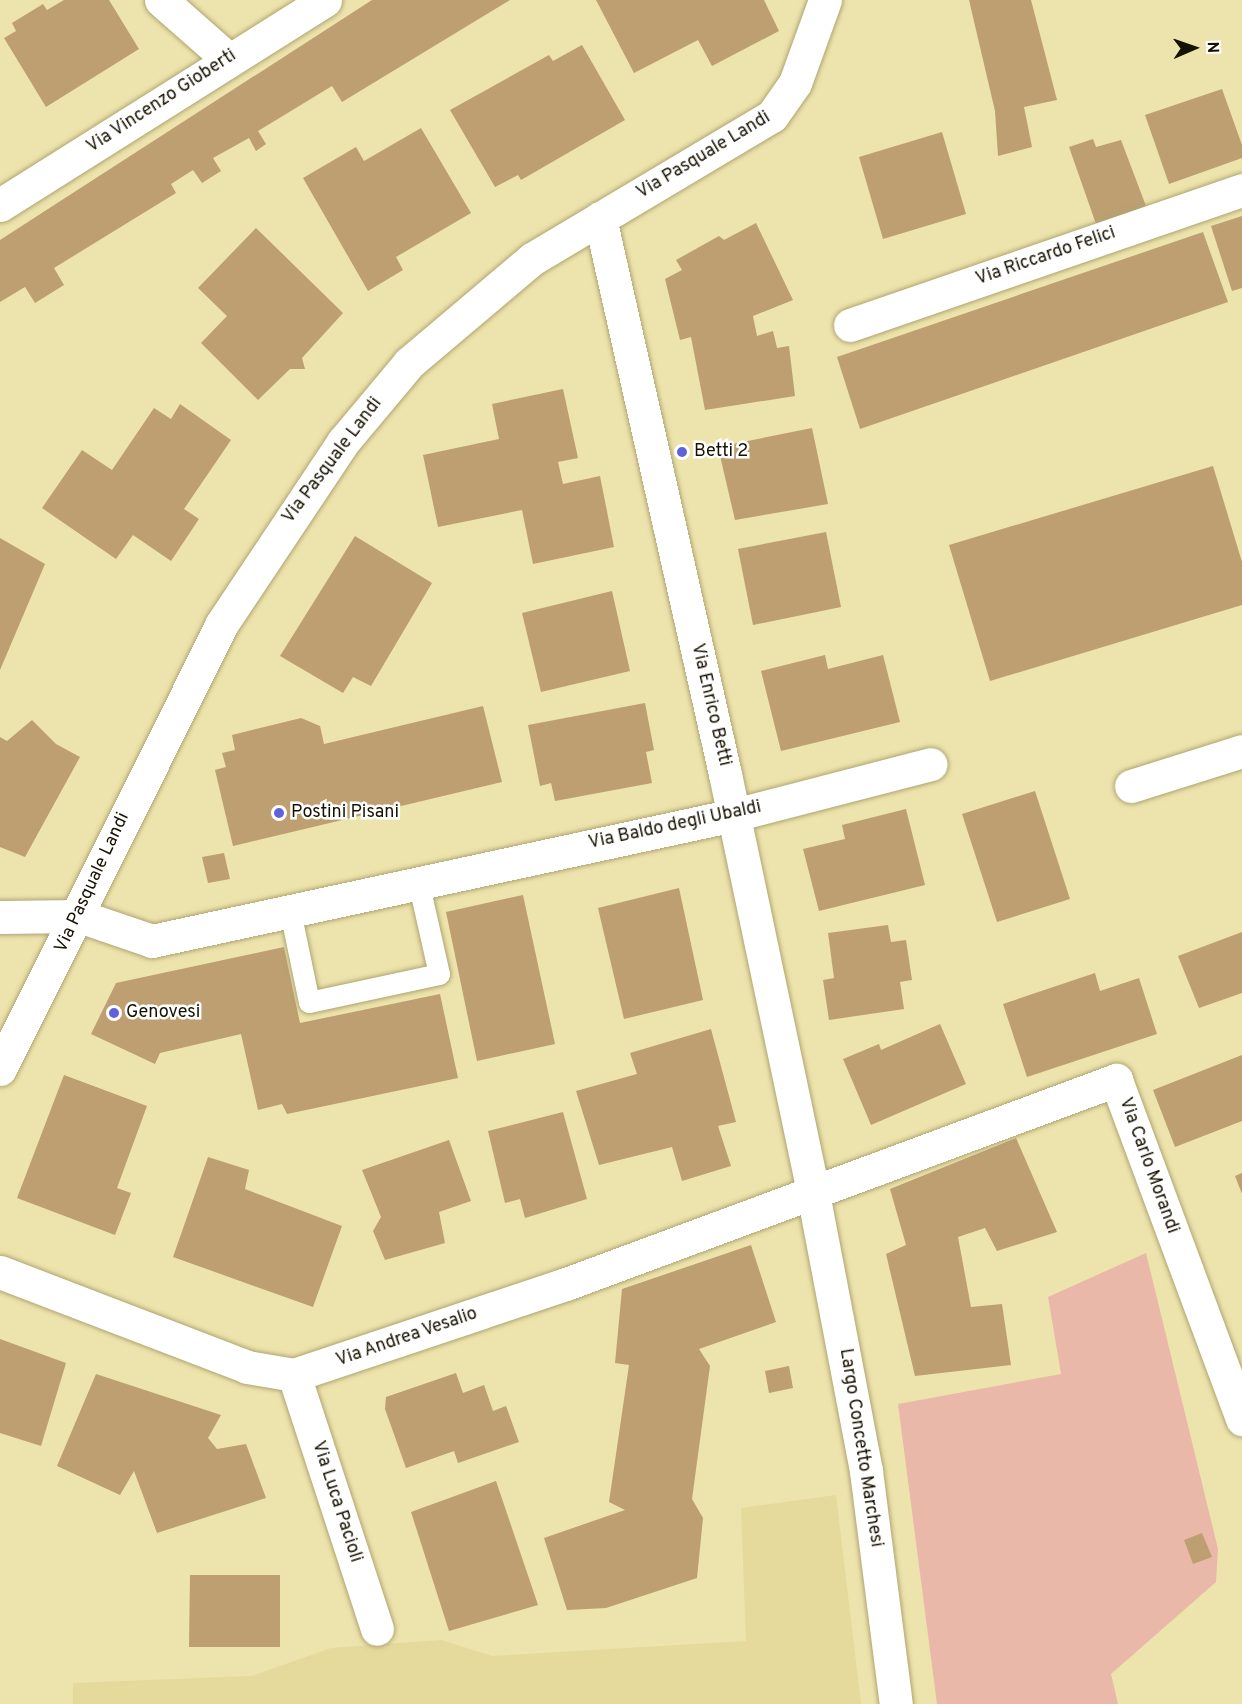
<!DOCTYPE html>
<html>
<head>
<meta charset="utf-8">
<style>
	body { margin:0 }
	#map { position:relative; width:1242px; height:1704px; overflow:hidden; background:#ede3ac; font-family:Overpass,sans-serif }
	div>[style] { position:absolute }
	.built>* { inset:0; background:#e5d99b }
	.green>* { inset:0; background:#eab8a9 }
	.building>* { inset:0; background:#bd9f71 }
	.roads { filter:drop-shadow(0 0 2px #afa571) drop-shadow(0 0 2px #afa571) }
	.service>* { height:21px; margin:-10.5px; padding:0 10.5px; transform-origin:10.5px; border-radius:10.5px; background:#fff }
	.minor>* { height:33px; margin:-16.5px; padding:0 16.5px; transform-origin:16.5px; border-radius:16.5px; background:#fff }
	.dots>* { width:16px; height:16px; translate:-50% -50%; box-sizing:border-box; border:3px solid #fff; border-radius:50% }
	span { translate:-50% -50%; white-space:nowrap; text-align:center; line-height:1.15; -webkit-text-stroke:5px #fff; paint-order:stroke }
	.street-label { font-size:18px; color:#161201 }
	.poi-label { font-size:18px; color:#161201 }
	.left { translate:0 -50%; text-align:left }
	.north { position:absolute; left:1164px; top:18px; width:60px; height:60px; -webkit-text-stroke:4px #fff; paint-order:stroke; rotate:88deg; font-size:16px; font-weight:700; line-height:24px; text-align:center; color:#161201 }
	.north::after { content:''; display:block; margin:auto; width:21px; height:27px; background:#161201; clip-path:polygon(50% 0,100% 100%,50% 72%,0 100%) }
</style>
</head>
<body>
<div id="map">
	<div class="built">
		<i style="clip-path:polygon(836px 1495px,861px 1704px,73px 1704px,73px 1683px,252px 1676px,331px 1648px,441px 1640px,492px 1656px,746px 1641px,741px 1508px)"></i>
	</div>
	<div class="green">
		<i style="clip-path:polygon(1146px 1253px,1218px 1549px,1216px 1582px,1111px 1674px,1118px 1704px,937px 1704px,898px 1404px,1061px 1374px,1048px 1297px)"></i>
	</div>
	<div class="building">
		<i style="clip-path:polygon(64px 0,109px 0,139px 49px,46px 107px,4px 38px,16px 31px,12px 23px,43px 4px,47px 10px)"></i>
		<i style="clip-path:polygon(372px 0,510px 0,342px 102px,332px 86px,258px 131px,266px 144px,256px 151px,249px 138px,213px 158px,221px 171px,202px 183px,193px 170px,171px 184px,176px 193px,54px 268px,64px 285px,35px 303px,25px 287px,0 302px,0 240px)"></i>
		<i style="clip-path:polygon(596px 0,764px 0,779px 31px,712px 66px,698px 40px,634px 73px)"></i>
		<i style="clip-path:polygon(969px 0,1031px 0,1057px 100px,1024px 107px,1032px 147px,998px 156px,995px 111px)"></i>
		<i style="clip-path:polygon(582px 45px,625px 120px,521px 180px,518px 175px,495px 187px,450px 110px,549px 55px,553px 61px)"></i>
		<i style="clip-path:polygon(1222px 89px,1242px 145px,1242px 158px,1169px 184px,1145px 115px)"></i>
		<i style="clip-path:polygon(421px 128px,471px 213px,396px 257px,403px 270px,368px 291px,303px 178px,356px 147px,364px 161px)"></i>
		<i style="clip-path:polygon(942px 132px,966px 214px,883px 239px,859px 157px)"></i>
		<i style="clip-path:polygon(1093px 139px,1096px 147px,1121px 140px,1146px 206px,1096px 224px,1069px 147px)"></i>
		<i style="clip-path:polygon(1242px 216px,1242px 288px,1232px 291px,1211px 226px)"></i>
		<i style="clip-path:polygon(756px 223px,793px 300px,753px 316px,757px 336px,773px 331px,777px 348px,789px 346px,795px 396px,705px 410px,691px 337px,680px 340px,665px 279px,682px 270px,676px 260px,719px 236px,724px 240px)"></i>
		<i style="clip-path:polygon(256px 228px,343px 313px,302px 358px,305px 369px,290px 369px,258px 400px,201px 343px,227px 316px,198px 288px)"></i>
		<i style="clip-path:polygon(1203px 232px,1228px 302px,860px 429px,837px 357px)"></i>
		<i style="clip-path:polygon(563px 389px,578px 458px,558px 462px,563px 484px,600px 476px,614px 547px,533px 564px,522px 510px,438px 527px,423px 455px,499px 439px,492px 404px)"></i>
		<i style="clip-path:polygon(180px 404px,231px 440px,184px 509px,199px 519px,171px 561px,133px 535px,116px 559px,42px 508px,82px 450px,112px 470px,154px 408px,171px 419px)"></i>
		<i style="clip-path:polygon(812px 428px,828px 504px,735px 520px,718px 447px)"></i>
		<i style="clip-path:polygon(1213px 466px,1242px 562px,1242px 605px,990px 681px,949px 545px)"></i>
		<i style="clip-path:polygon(826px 532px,841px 607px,753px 625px,738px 549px)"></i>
		<i style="clip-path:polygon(355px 536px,432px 583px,371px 686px,353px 677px,343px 693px,280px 656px)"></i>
		<i style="clip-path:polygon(0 538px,45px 564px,0 670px)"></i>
		<i style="clip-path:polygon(612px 591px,630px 671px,541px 692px,522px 613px)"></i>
		<i style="clip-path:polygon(825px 655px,828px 669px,883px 655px,900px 722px,781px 751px,761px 671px)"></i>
		<i style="clip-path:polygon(645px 703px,654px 750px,646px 752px,652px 783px,555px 801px,551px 783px,540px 786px,528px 725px)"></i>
		<i style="clip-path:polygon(483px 706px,502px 782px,233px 846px,215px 770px,226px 767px,222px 753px,235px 750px,232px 735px,301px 718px,320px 726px,324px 744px)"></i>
		<i style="clip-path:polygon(32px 720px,56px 744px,80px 757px,25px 857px,0 847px,0 737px,7px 741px)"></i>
		<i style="clip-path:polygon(1035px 791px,1070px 899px,997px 922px,962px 814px)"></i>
		<i style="clip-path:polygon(906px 809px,925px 885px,819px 911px,803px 849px,845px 839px,842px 825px)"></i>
		<i style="clip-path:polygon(224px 853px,230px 879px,208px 883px,202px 857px)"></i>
		<i style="clip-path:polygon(679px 888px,703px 1000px,624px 1019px,598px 908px)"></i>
		<i style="clip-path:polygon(523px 895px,555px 1044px,477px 1061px,446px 912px)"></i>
		<i style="clip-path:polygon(888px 925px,891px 942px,906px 940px,912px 980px,900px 982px,904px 1009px,829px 1020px,823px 980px,834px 978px,828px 933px)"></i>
		<i style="clip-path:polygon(1242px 932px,1242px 993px,1199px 1008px,1178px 956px)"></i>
		<i style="clip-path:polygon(284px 947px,300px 1023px,440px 994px,458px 1078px,287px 1114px,282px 1104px,258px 1110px,241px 1034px,160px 1053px,155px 1064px,91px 1034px,116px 983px)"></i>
		<i style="clip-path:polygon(1095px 973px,1100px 991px,1139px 978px,1157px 1034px,1027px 1077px,1003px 1004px)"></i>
		<i style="clip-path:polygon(940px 1024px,966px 1084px,871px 1125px,843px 1059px,879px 1044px,881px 1050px)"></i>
		<i style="clip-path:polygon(711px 1029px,736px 1122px,718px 1126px,731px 1166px,682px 1181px,672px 1147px,599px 1165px,576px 1091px,637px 1074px,630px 1053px)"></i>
		<i style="clip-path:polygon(1242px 1055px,1242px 1121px,1175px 1147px,1153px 1090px)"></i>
		<i style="clip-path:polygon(64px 1075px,147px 1106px,117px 1188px,131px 1193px,115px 1235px,17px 1198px)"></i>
		<i style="clip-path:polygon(563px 1112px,587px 1199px,525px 1218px,520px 1199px,505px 1203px,488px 1131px)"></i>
		<i style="clip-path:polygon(1016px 1138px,1057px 1232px,997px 1251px,985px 1228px,958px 1237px,971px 1307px,1002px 1304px,1011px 1365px,915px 1376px,886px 1254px,906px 1245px,890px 1189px)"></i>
		<i style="clip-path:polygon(449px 1140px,471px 1201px,439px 1212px,445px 1243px,385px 1260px,373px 1231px,381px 1217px,362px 1170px)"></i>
		<i style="clip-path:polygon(208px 1157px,249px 1170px,245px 1189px,342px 1226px,313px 1307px,173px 1257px)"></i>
		<i style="clip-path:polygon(1242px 1173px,1242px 1194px,1235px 1176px)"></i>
		<i style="clip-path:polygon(751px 1245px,776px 1322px,699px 1349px,710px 1366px,692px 1499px,703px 1518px,697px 1578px,606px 1608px,567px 1610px,544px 1538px,625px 1510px,609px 1502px,629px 1365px,615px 1363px,622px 1289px)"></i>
		<i style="clip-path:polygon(0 1339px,66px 1363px,41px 1446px,0 1433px)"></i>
		<i style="clip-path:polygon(789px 1366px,793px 1388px,769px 1393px,765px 1371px)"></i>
		<i style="clip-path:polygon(456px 1373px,463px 1393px,484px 1385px,493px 1411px,506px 1406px,519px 1442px,458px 1463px,454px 1451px,406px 1468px,385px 1409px,386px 1397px)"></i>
		<i style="clip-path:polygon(96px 1374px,221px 1415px,208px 1438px,217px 1449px,246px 1444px,266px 1498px,157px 1533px,134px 1471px,120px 1495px,57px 1466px)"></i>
		<i style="clip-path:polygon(496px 1481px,538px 1605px,449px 1631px,411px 1512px)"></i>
		<i style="clip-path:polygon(1202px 1533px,1212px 1557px,1193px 1564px,1184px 1540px)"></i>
		<i style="clip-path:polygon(190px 1575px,280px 1575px,280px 1647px,189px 1647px)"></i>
	</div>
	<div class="roads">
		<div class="service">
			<i style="left:290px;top:911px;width:93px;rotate:78.2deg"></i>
			<i style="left:309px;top:1002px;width:133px;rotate:-12.2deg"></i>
			<i style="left:439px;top:974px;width:95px;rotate:-102.7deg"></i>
		</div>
		<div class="minor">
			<i style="left:161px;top:0;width:91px;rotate:41.4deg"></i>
			<i style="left:0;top:205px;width:384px;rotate:-32.2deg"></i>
			<i style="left:600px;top:218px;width:570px;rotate:77.33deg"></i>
			<i style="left:725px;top:774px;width:428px;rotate:78.1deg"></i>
			<i style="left:813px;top:1193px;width:283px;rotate:79.2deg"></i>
			<i style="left:866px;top:1471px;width:235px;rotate:82.7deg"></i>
			<i style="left:850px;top:325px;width:415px;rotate:-19deg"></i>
			<i style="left:1131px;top:786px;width:116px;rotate:-17.5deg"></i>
			<i style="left:0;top:917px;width:79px;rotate:-0.7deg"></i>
			<i style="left:79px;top:916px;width:77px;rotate:18.9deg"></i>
			<i style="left:152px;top:941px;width:595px;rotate:-12.22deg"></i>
			<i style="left:734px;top:815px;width:203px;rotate:-14.5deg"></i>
			<i style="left:0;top:1069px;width:496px;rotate:-63.5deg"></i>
			<i style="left:221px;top:625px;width:220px;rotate:-56.3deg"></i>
			<i style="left:343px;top:442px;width:103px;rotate:-50.1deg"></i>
			<i style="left:409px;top:363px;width:161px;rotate:-40.2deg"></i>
			<i style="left:532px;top:259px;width:279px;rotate:-30.8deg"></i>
			<i style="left:772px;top:116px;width:40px;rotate:-55.1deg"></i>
			<i style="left:795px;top:83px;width:88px;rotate:-70.1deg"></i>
			<i style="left:0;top:1272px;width:265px;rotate:21deg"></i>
			<i style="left:247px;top:1367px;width:48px;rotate:9.7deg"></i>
			<i style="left:294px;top:1375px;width:287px;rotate:-18.5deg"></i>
			<i style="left:566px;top:1284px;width:587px;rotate:-20.35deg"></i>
			<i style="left:1116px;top:1080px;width:362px;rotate:69.6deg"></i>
			<i style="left:294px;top:1375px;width:267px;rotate:71.9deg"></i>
		</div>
	</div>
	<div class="dots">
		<i style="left:682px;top:452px;background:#6162db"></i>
		<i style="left:279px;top:813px;background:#6162db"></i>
		<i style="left:114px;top:1013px;background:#6162db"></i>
	</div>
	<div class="street-label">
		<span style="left:162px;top:102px;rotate:-33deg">Via Vincenzo Gioberti</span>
		<span style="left:704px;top:156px;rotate:-31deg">Via Pasquale Landi</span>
		<span style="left:1046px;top:257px;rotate:-19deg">Via Riccardo Felici</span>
		<span style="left:333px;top:461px;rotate:-53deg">Via Pasquale Landi</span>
		<span style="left:710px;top:705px;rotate:77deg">Via Enrico Betti</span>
		<span style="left:675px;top:826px;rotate:-12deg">Via Baldo degli Ubaldi</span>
		<span style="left:93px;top:883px;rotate:-65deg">Via Pasquale Landi</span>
		<span style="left:1148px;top:1166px;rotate:70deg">Via Carlo Morandi</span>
		<span style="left:407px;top:1338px;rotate:-19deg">Via Andrea Vesalio</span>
		<span style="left:860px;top:1448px;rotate:81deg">Largo Concetto Marchesi</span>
		<span style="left:336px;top:1502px;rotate:72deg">Via Luca Pacioli</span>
	</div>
	<div class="poi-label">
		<span class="left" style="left:694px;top:452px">Betti 2</span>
		<span class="left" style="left:291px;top:813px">Postini Pisani</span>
		<span class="left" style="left:126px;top:1013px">Genovesi</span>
	</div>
	<div class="north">N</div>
</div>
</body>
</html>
